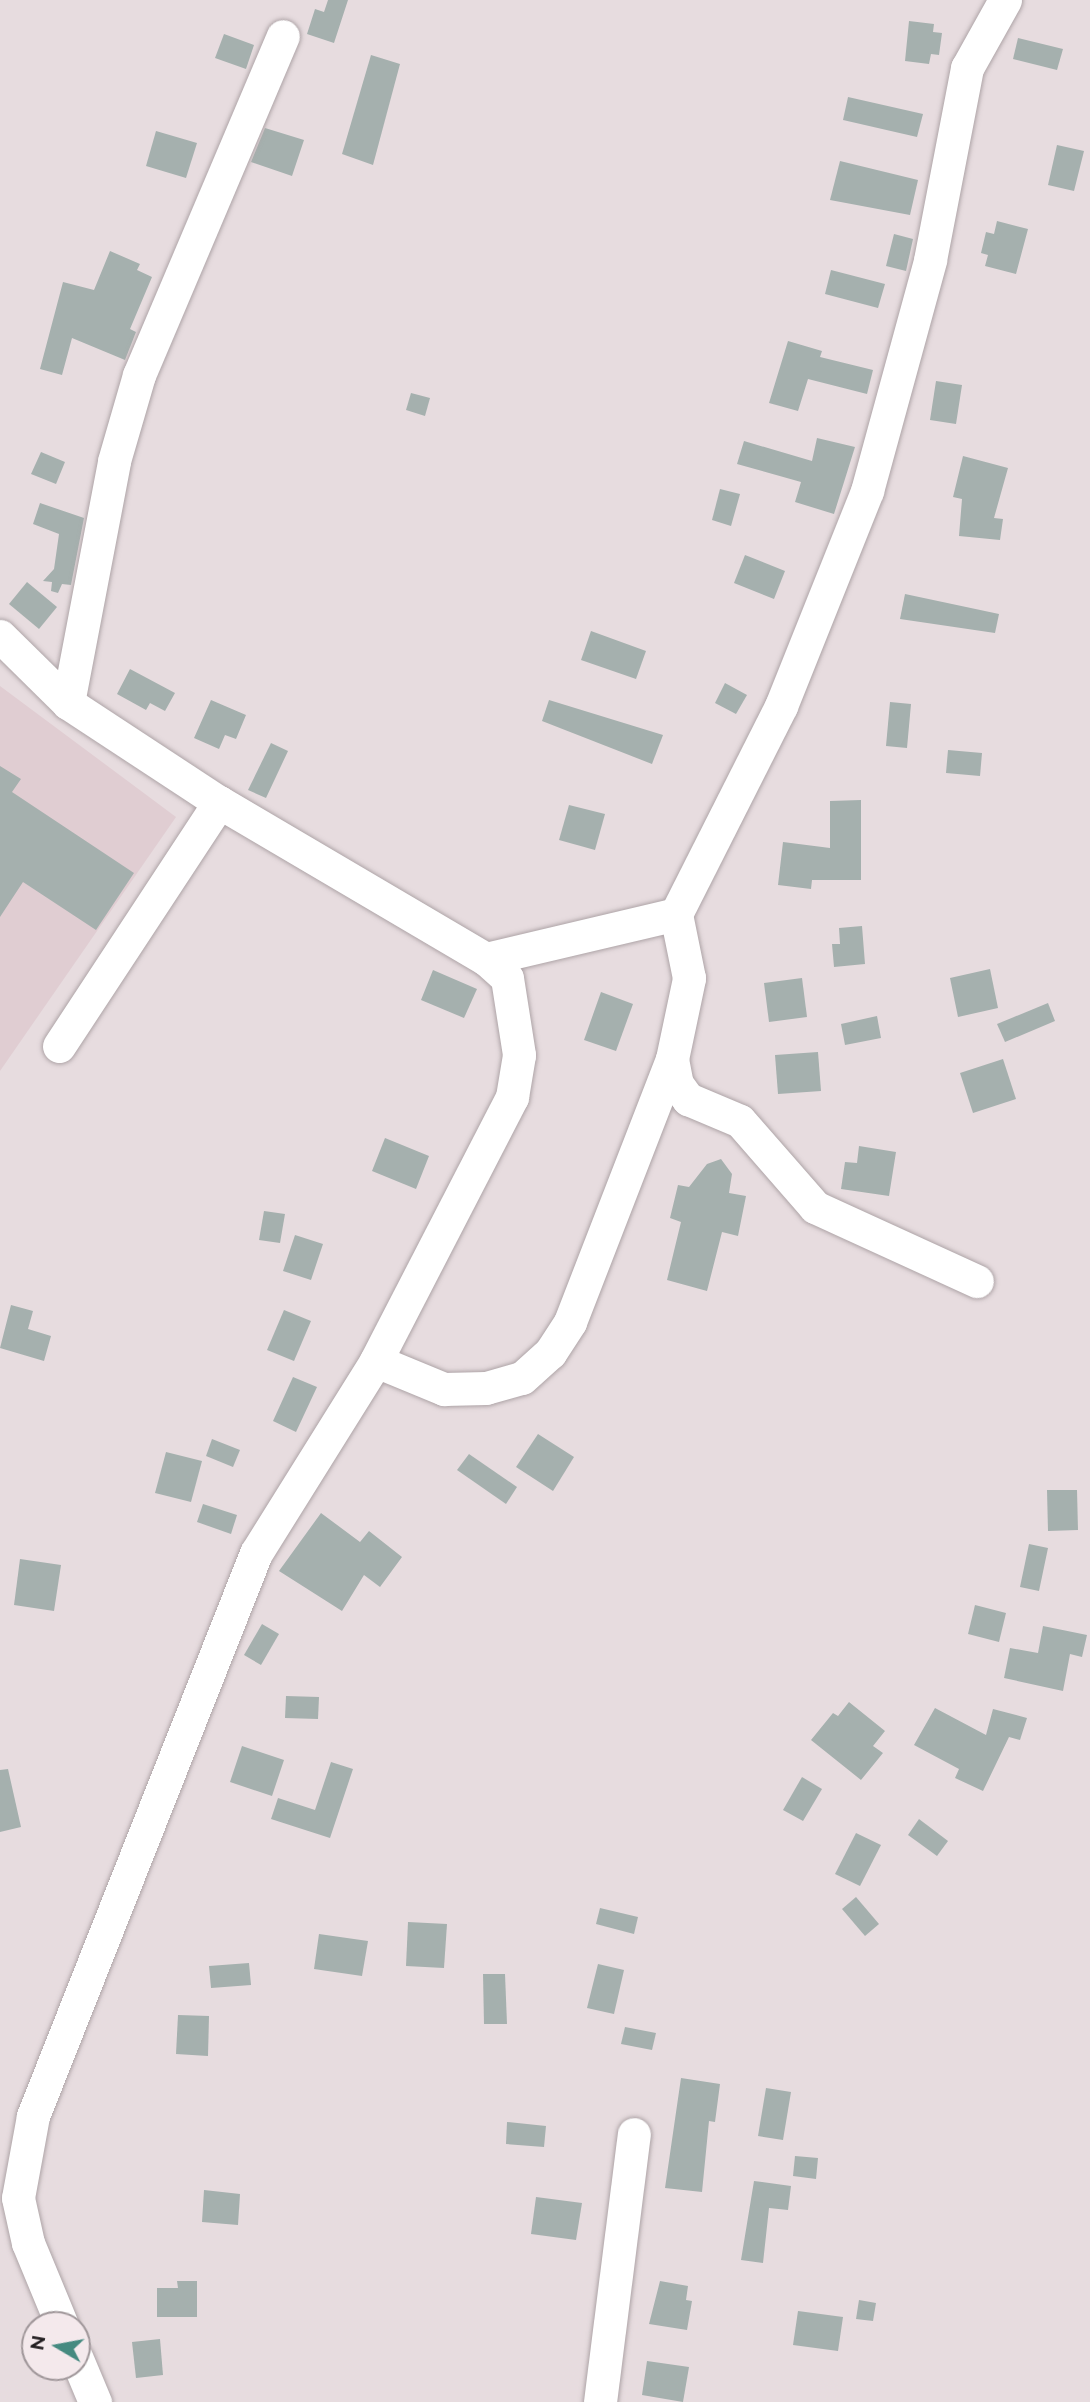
<!DOCTYPE html>
<html>
<head>
<meta charset="utf-8">
<style>
	body { margin:0 }
	#map { position:relative; width:1090px; height:2402px; overflow:hidden; background:#e7dcdf; font-family:Raleway,sans-serif }
	div>[style] { position:absolute }
	.built>* { inset:0; background:#e0cdd2 }
	.building>* { inset:0; background:#a5b0ae }
	.roads { filter:drop-shadow(0 0 2px #aea4a7) drop-shadow(0 0 2px #aea4a7) }
	.minor>* { height:33px; margin:-16.5px; padding:0 16.5px; transform-origin:16.5px; border-radius:16.5px; background:#fff }
	span { translate:-50% -50%; white-space:nowrap; text-align:center; line-height:1.15; -webkit-text-stroke:6px #f4e9ec; paint-order:stroke }
	.north { position:absolute; left:21px; top:2311px; width:70px; height:70px; box-sizing:border-box; background:#f4e9ec; border:2px solid #a0979a; border-radius:50%; rotate:280deg; font-size:19px; font-weight:700; line-height:28px; text-align:center; color:#211d1f }
	.north::after { content:''; display:block; margin:auto; width:24px; height:32px; background:#458a80; clip-path:polygon(50% 0,100% 100%,50% 72%,0 100%) }
</style>
</head>
<body>
<div id="map">
	<div class="built">
		<i style="clip-path:polygon(0 686px,176px 817px,0 1071px)"></i>
	</div>
	<div class="building">
		<i style="clip-path:polygon(328px 0,348px 0,334px 43px,307px 34px,315px 9px,324px 12px)"></i>
		<i style="clip-path:polygon(909px 21px,934px 24px,933px 32px,942px 33px,939px 55px,931px 54px,929px 64px,905px 61px)"></i>
		<i style="clip-path:polygon(224px 34px,254px 45px,246px 69px,215px 58px)"></i>
		<i style="clip-path:polygon(1018px 38px,1063px 49px,1057px 70px,1013px 59px)"></i>
		<i style="clip-path:polygon(371px 55px,400px 64px,373px 165px,342px 154px)"></i>
		<i style="clip-path:polygon(848px 97px,923px 114px,917px 137px,843px 120px)"></i>
		<i style="clip-path:polygon(265px 128px,304px 140px,292px 176px,251px 162px)"></i>
		<i style="clip-path:polygon(156px 131px,197px 143px,186px 178px,146px 166px)"></i>
		<i style="clip-path:polygon(1057px 145px,1084px 151px,1074px 191px,1048px 185px)"></i>
		<i style="clip-path:polygon(840px 161px,918px 180px,910px 215px,830px 200px)"></i>
		<i style="clip-path:polygon(997px 221px,1028px 229px,1016px 274px,985px 266px,988px 255px,981px 253px,986px 232px,994px 234px)"></i>
		<i style="clip-path:polygon(894px 234px,913px 239px,906px 271px,886px 266px)"></i>
		<i style="clip-path:polygon(110px 251px,140px 264px,137px 270px,152px 277px,130px 329px,136px 332px,125px 360px,72px 338px,62px 375px,40px 369px,63px 282px,94px 290px)"></i>
		<i style="clip-path:polygon(831px 270px,885px 284px,878px 308px,825px 294px)"></i>
		<i style="clip-path:polygon(788px 341px,822px 351px,820px 357px,873px 370px,867px 394px,808px 379px,798px 411px,769px 403px)"></i>
		<i style="clip-path:polygon(936px 381px,962px 385px,956px 424px,930px 420px)"></i>
		<i style="clip-path:polygon(411px 393px,430px 398px,425px 416px,406px 410px)"></i>
		<i style="clip-path:polygon(817px 438px,855px 447px,834px 514px,795px 502px,801px 482px,737px 464px,744px 441px,812px 461px)"></i>
		<i style="clip-path:polygon(41px 452px,65px 462px,56px 484px,31px 474px)"></i>
		<i style="clip-path:polygon(963px 456px,1008px 468px,994px 518px,1003px 519px,1000px 540px,959px 536px,962px 499px,953px 497px)"></i>
		<i style="clip-path:polygon(720px 489px,740px 494px,731px 526px,712px 520px)"></i>
		<i style="clip-path:polygon(40px 503px,84px 518px,71px 585px,62px 584px,58px 593px,51px 591px,52px 582px,43px 581px,54px 569px,59px 534px,33px 524px)"></i>
		<i style="clip-path:polygon(745px 555px,785px 571px,774px 599px,734px 583px)"></i>
		<i style="clip-path:polygon(27px 582px,57px 607px,39px 629px,9px 604px)"></i>
		<i style="clip-path:polygon(905px 594px,999px 614px,995px 633px,900px 619px)"></i>
		<i style="clip-path:polygon(591px 631px,646px 651px,636px 679px,581px 660px)"></i>
		<i style="clip-path:polygon(130px 669px,175px 693px,165px 711px,150px 703px,146px 710px,117px 694px)"></i>
		<i style="clip-path:polygon(725px 683px,747px 695px,736px 714px,715px 703px)"></i>
		<i style="clip-path:polygon(211px 700px,246px 715px,236px 739px,225px 735px,219px 749px,194px 738px)"></i>
		<i style="clip-path:polygon(549px 700px,663px 735px,652px 764px,542px 721px)"></i>
		<i style="clip-path:polygon(890px 702px,911px 704px,907px 748px,886px 746px)"></i>
		<i style="clip-path:polygon(271px 743px,288px 751px,266px 798px,248px 790px)"></i>
		<i style="clip-path:polygon(948px 750px,982px 753px,980px 776px,946px 773px)"></i>
		<i style="clip-path:polygon(0 766px,21px 779px,12px 792px,134px 873px,96px 930px,23px 882px,0 917px)"></i>
		<i style="clip-path:polygon(861px 800px,861px 880px,812px 880px,811px 889px,778px 885px,783px 842px,830px 848px,830px 801px)"></i>
		<i style="clip-path:polygon(569px 805px,605px 814px,595px 850px,559px 840px)"></i>
		<i style="clip-path:polygon(862px 926px,865px 964px,834px 967px,832px 944px,840px 944px,839px 928px)"></i>
		<i style="clip-path:polygon(990px 969px,998px 1008px,958px 1017px,950px 978px)"></i>
		<i style="clip-path:polygon(433px 970px,477px 989px,464px 1018px,421px 1000px)"></i>
		<i style="clip-path:polygon(802px 978px,807px 1017px,769px 1022px,764px 983px)"></i>
		<i style="clip-path:polygon(601px 992px,633px 1004px,616px 1051px,584px 1040px)"></i>
		<i style="clip-path:polygon(1048px 1003px,1055px 1021px,1005px 1042px,997px 1024px)"></i>
		<i style="clip-path:polygon(877px 1016px,881px 1038px,845px 1045px,841px 1024px)"></i>
		<i style="clip-path:polygon(818px 1052px,821px 1091px,778px 1094px,775px 1055px)"></i>
		<i style="clip-path:polygon(1003px 1059px,1016px 1099px,973px 1113px,960px 1073px)"></i>
		<i style="clip-path:polygon(385px 1138px,429px 1156px,416px 1189px,372px 1171px)"></i>
		<i style="clip-path:polygon(859px 1146px,896px 1152px,889px 1196px,841px 1189px,845px 1162px,857px 1163px)"></i>
		<i style="clip-path:polygon(721px 1159px,732px 1174px,729px 1193px,746px 1196px,738px 1236px,722px 1232px,707px 1291px,667px 1280px,681px 1222px,670px 1218px,678px 1185px,689px 1187px,707px 1164px)"></i>
		<i style="clip-path:polygon(264px 1211px,285px 1214px,280px 1243px,259px 1240px)"></i>
		<i style="clip-path:polygon(295px 1235px,323px 1244px,311px 1280px,283px 1271px)"></i>
		<i style="clip-path:polygon(11px 1305px,33px 1311px,28px 1329px,51px 1336px,44px 1361px,0 1348px)"></i>
		<i style="clip-path:polygon(284px 1310px,311px 1321px,294px 1361px,267px 1350px)"></i>
		<i style="clip-path:polygon(293px 1377px,317px 1387px,296px 1432px,273px 1421px)"></i>
		<i style="clip-path:polygon(538px 1434px,574px 1457px,553px 1491px,516px 1467px)"></i>
		<i style="clip-path:polygon(212px 1439px,240px 1450px,233px 1467px,206px 1456px)"></i>
		<i style="clip-path:polygon(166px 1452px,202px 1461px,191px 1502px,155px 1493px)"></i>
		<i style="clip-path:polygon(469px 1454px,517px 1487px,506px 1504px,457px 1470px)"></i>
		<i style="clip-path:polygon(1047px 1490px,1077px 1490px,1078px 1530px,1048px 1531px)"></i>
		<i style="clip-path:polygon(203px 1504px,237px 1515px,231px 1534px,197px 1522px)"></i>
		<i style="clip-path:polygon(321px 1513px,360px 1542px,369px 1531px,402px 1557px,380px 1587px,364px 1575px,342px 1611px,279px 1571px)"></i>
		<i style="clip-path:polygon(1029px 1544px,1048px 1548px,1039px 1591px,1020px 1587px)"></i>
		<i style="clip-path:polygon(20px 1559px,61px 1565px,54px 1611px,14px 1605px)"></i>
		<i style="clip-path:polygon(975px 1605px,1006px 1613px,999px 1642px,968px 1634px)"></i>
		<i style="clip-path:polygon(262px 1624px,279px 1634px,261px 1665px,244px 1655px)"></i>
		<i style="clip-path:polygon(1043px 1626px,1087px 1635px,1082px 1657px,1070px 1654px,1063px 1691px,1004px 1678px,1010px 1648px,1038px 1653px)"></i>
		<i style="clip-path:polygon(286px 1696px,319px 1697px,318px 1719px,285px 1718px)"></i>
		<i style="clip-path:polygon(849px 1702px,885px 1731px,873px 1746px,883px 1753px,861px 1780px,811px 1740px,833px 1713px,838px 1716px)"></i>
		<i style="clip-path:polygon(935px 1708px,986px 1735px,993px 1709px,1027px 1718px,1020px 1740px,1009px 1737px,983px 1791px,955px 1778px,959px 1769px,914px 1745px)"></i>
		<i style="clip-path:polygon(242px 1746px,284px 1760px,272px 1796px,230px 1782px)"></i>
		<i style="clip-path:polygon(331px 1762px,353px 1769px,330px 1838px,271px 1819px,278px 1798px,315px 1810px)"></i>
		<i style="clip-path:polygon(8px 1769px,21px 1827px,0 1832px,0 1770px)"></i>
		<i style="clip-path:polygon(802px 1777px,822px 1789px,803px 1821px,783px 1810px)"></i>
		<i style="clip-path:polygon(919px 1819px,948px 1841px,937px 1856px,908px 1835px)"></i>
		<i style="clip-path:polygon(856px 1833px,881px 1845px,860px 1886px,835px 1874px)"></i>
		<i style="clip-path:polygon(856px 1897px,879px 1924px,865px 1936px,842px 1909px)"></i>
		<i style="clip-path:polygon(600px 1908px,638px 1917px,634px 1934px,596px 1924px)"></i>
		<i style="clip-path:polygon(408px 1922px,447px 1924px,444px 1968px,406px 1966px)"></i>
		<i style="clip-path:polygon(319px 1934px,368px 1941px,362px 1976px,314px 1969px)"></i>
		<i style="clip-path:polygon(249px 1963px,251px 1985px,211px 1988px,209px 1966px)"></i>
		<i style="clip-path:polygon(598px 1964px,624px 1970px,614px 2014px,587px 2008px)"></i>
		<i style="clip-path:polygon(483px 1974px,505px 1974px,507px 2024px,484px 2024px)"></i>
		<i style="clip-path:polygon(178px 2015px,209px 2016px,208px 2056px,176px 2054px)"></i>
		<i style="clip-path:polygon(625px 2027px,656px 2033px,652px 2050px,621px 2044px)"></i>
		<i style="clip-path:polygon(681px 2078px,720px 2084px,715px 2122px,709px 2121px,702px 2192px,665px 2188px)"></i>
		<i style="clip-path:polygon(766px 2088px,791px 2092px,783px 2140px,758px 2136px)"></i>
		<i style="clip-path:polygon(507px 2122px,546px 2126px,544px 2147px,506px 2144px)"></i>
		<i style="clip-path:polygon(795px 2156px,818px 2158px,816px 2179px,793px 2176px)"></i>
		<i style="clip-path:polygon(754px 2181px,791px 2186px,788px 2210px,769px 2208px,763px 2263px,741px 2260px)"></i>
		<i style="clip-path:polygon(204px 2190px,240px 2194px,238px 2225px,202px 2222px)"></i>
		<i style="clip-path:polygon(536px 2197px,582px 2203px,576px 2240px,531px 2234px)"></i>
		<i style="clip-path:polygon(177px 2281px,197px 2281px,197px 2317px,157px 2317px,157px 2288px,178px 2288px)"></i>
		<i style="clip-path:polygon(660px 2281px,688px 2286px,686px 2300px,692px 2301px,687px 2330px,649px 2324px)"></i>
		<i style="clip-path:polygon(859px 2300px,876px 2303px,873px 2321px,856px 2319px)"></i>
		<i style="clip-path:polygon(798px 2311px,843px 2317px,838px 2351px,793px 2345px)"></i>
		<i style="clip-path:polygon(160px 2339px,163px 2375px,136px 2378px,132px 2342px)"></i>
		<i style="clip-path:polygon(647px 2361px,689px 2367px,683px 2402px,642px 2395px)"></i>
	</div>
	<div class="roads">
		<div class="minor">
			<i style="left:0;top:636px;width:95px;rotate:44.6deg"></i>
			<i style="left:68px;top:703px;width:181px;rotate:33.3deg"></i>
			<i style="left:219px;top:802px;width:310px;rotate:30.5deg"></i>
			<i style="left:486px;top:959px;width:28px;rotate:42deg"></i>
			<i style="left:507px;top:978px;width:78px;rotate:81.1deg"></i>
			<i style="left:519px;top:1055px;width:43px;rotate:99.5deg"></i>
			<i style="left:512px;top:1097px;width:297px;rotate:117.3deg"></i>
			<i style="left:376px;top:1361px;width:226px;rotate:122deg"></i>
			<i style="left:256px;top:1553px;width:606px;rotate:111.61deg"></i>
			<i style="left:33px;top:2116px;width:83px;rotate:100.4deg"></i>
			<i style="left:18px;top:2198px;width:46px;rotate:77.5deg"></i>
			<i style="left:28px;top:2243px;width:89px;rotate:67.5deg"></i>
			<i style="left:68px;top:703px;width:246px;rotate:-79.2deg"></i>
			<i style="left:114px;top:461px;width:90px;rotate:-73.8deg"></i>
			<i style="left:139px;top:375px;width:368px;rotate:-67deg"></i>
			<i style="left:486px;top:959px;width:195px;rotate:-13.3deg"></i>
			<i style="left:59px;top:1046px;width:292px;rotate:-56.7deg"></i>
			<i style="left:672px;top:1059px;width:25px;rotate:79deg"></i>
			<i style="left:677px;top:1084px;width:19px;rotate:54deg"></i>
			<i style="left:688px;top:1099px;width:56px;rotate:22.9deg"></i>
			<i style="left:740px;top:1121px;width:114px;rotate:48.9deg"></i>
			<i style="left:815px;top:1207px;width:178px;rotate:24.6deg"></i>
			<i style="left:376px;top:1361px;width:74px;rotate:22.4deg"></i>
			<i style="left:444px;top:1389px;width:42px;rotate:-1.4deg"></i>
			<i style="left:486px;top:1388px;width:37px;rotate:-16deg"></i>
			<i style="left:522px;top:1378px;width:38px;rotate:-42deg"></i>
			<i style="left:550px;top:1353px;width:37px;rotate:-57deg"></i>
			<i style="left:570px;top:1322px;width:282px;rotate:-68.8deg"></i>
			<i style="left:672px;top:1059px;width:83px;rotate:-78.1deg"></i>
			<i style="left:689px;top:978px;width:65px;rotate:-101.5deg"></i>
			<i style="left:676px;top:914px;width:233px;rotate:-63.2deg"></i>
			<i style="left:781px;top:706px;width:232px;rotate:-68.2deg"></i>
			<i style="left:867px;top:491px;width:239px;rotate:-74.7deg"></i>
			<i style="left:930px;top:260px;width:196px;rotate:-79.1deg"></i>
			<i style="left:967px;top:68px;width:78px;rotate:-60.8deg"></i>
			<i style="left:77px;top:2359px;width:47px;rotate:67.3deg"></i>
			<i style="left:600px;top:2402px;width:270px;rotate:-82.8deg"></i>
		</div>
	</div>
	<div class="north">N</div>
</div>
</body>
</html>
